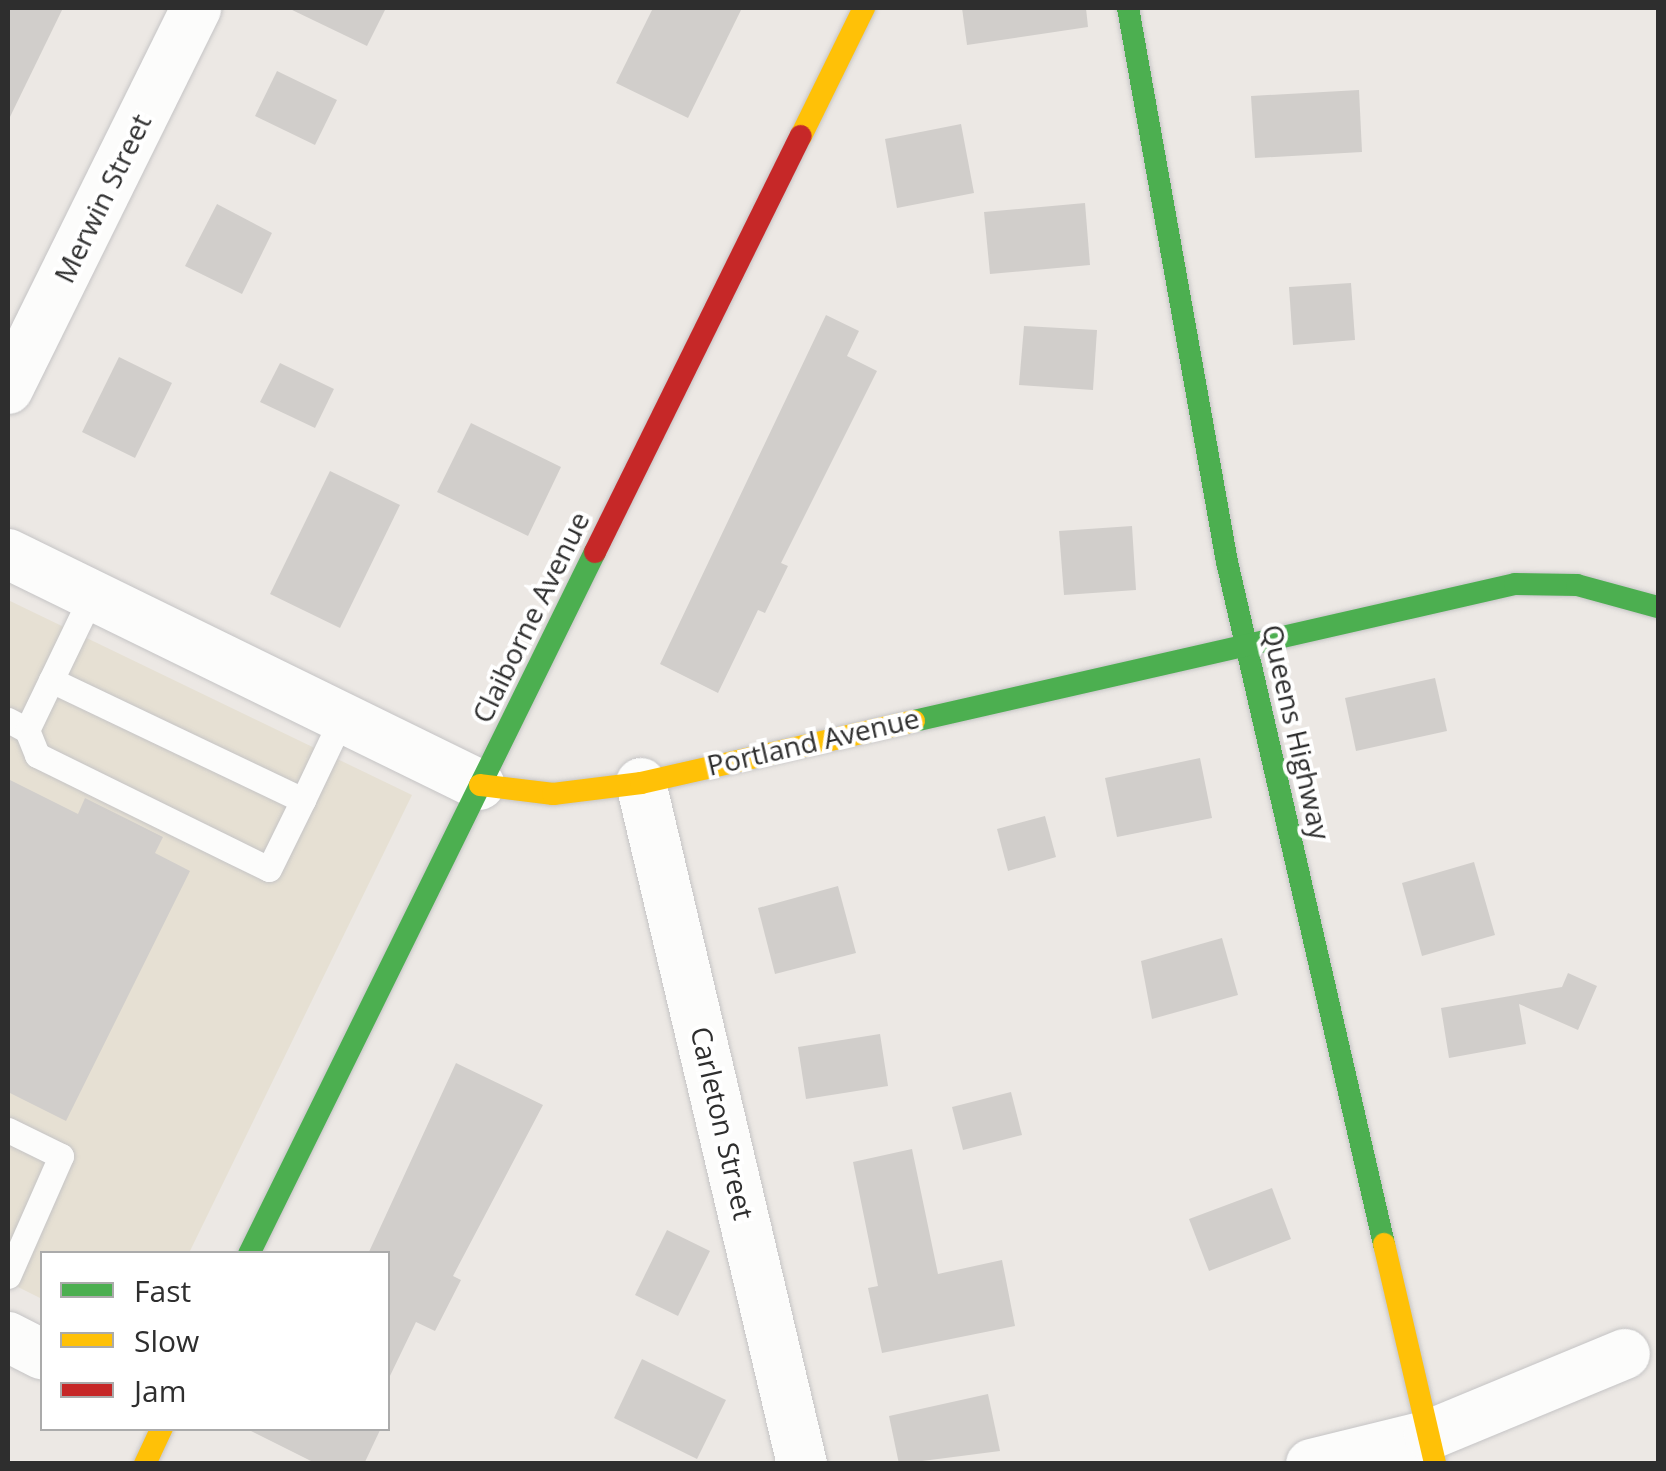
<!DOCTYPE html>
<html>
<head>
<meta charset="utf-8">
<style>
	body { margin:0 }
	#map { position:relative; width:1666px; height:1471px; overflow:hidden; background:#ece8e4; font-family:"Open Sans",sans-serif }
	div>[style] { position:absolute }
	.education>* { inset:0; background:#e6e0d3 }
	.building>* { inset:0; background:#d1cecb }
	.roads { filter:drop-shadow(0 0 2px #c5c4c5) drop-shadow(0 0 2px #c5c4c5) }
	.lane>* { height:25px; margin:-12.5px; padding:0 12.5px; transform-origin:12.5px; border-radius:12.5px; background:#fcfcfb }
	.street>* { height:50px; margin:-25px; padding:0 25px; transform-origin:25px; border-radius:25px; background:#fcfcfb }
	.fast>* { height:22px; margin:-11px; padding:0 11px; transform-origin:11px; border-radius:11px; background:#4caf50 }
	.slow>* { height:22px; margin:-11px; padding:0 11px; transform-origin:11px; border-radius:11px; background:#ffc107 }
	.jam>* { height:22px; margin:-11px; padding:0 11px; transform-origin:11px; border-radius:11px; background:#c62828 }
	span { translate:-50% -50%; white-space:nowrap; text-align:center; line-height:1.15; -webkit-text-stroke:8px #fff; paint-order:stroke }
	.street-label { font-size:28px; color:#2e2e2e }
	.frame { position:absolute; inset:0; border:10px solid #2e2e2e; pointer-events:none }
	.legend { position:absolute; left:40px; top:1251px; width:350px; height:180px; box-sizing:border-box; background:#fff; border:2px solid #ababab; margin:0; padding:12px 18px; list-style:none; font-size:30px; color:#2e2e2e }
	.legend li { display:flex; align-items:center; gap:20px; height:50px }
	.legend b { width:50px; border:2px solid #ababab }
</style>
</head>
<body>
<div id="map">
	<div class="education">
		<i style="clip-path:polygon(8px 600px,412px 795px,189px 1253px,42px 1254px,42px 1299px,8px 1282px)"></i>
	</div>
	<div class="building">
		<i style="clip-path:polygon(8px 8px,63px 8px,8px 121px)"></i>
		<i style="clip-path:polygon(288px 8px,386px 8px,367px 46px)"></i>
		<i style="clip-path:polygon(653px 8px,742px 8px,688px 118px,616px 83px)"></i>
		<i style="clip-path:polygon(962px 8px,1086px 8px,1088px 27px,967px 45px)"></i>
		<i style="clip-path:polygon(277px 71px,337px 100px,315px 145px,255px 116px)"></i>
		<i style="clip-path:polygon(1359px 90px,1362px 152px,1255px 158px,1251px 96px)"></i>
		<i style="clip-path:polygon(961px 124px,974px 193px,897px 208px,885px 139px)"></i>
		<i style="clip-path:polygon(1085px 203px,1090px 265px,990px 274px,984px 212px)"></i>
		<i style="clip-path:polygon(217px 204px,272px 233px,242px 294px,185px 266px)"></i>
		<i style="clip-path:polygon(1351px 283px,1355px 340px,1293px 345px,1289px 287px)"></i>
		<i style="clip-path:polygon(826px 315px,859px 331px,847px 356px,877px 371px,781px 563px,788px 566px,765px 613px,758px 610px,718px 693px,660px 664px)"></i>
		<i style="clip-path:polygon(1024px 326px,1097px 330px,1093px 390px,1019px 385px)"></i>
		<i style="clip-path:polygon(119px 357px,172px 383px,135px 458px,82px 432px)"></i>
		<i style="clip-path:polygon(280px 363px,334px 389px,315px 428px,260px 402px)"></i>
		<i style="clip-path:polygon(471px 423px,561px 467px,528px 536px,437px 492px)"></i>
		<i style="clip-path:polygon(330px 471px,400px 505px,340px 628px,270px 594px)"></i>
		<i style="clip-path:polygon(1132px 526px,1136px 590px,1064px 595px,1059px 531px)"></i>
		<i style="clip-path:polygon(1435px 678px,1447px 731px,1356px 751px,1345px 698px)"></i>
		<i style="clip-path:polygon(1200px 758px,1212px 818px,1117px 837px,1105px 778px)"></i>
		<i style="clip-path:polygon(8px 779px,78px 814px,85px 798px,163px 837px,155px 853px,190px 871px,66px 1121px,8px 1092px)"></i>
		<i style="clip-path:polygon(1045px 816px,1056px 857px,1008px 871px,997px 829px)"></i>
		<i style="clip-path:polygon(1474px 862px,1495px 935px,1422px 956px,1402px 883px)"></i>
		<i style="clip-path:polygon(838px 886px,856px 953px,775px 974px,758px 908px)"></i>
		<i style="clip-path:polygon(1222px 938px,1238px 995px,1152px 1019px,1141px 961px)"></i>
		<i style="clip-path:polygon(1568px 973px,1597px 986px,1578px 1030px,1519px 1004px,1526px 1044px,1449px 1058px,1441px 1008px,1562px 987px)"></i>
		<i style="clip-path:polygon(880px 1034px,888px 1086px,806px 1099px,798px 1047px)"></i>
		<i style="clip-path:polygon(456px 1063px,543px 1105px,453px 1276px,461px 1280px,435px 1331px,416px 1322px,388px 1380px,388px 1254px,368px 1254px)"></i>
		<i style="clip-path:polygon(1011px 1092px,1022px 1135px,963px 1150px,952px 1107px)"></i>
		<i style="clip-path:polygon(912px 1149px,938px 1274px,1002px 1260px,1015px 1326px,882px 1353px,868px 1288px,878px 1286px,853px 1162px)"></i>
		<i style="clip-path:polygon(1272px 1188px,1291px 1239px,1209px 1271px,1189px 1219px)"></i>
		<i style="clip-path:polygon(667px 1230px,710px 1251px,678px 1316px,635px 1295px)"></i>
		<i style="clip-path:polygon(642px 1359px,726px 1400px,697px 1459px,614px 1418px)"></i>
		<i style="clip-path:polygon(988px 1394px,1000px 1451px,899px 1464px,889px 1416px)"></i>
		<i style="clip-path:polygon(245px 1428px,381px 1428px,364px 1464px,317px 1464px)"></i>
	</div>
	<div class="roads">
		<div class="lane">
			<i style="left:51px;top:680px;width:279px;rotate:25.5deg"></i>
			<i style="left:303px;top:800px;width:91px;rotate:-64.6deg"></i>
			<i style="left:8px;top:720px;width:21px;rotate:28deg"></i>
			<i style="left:27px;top:730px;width:150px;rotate:-64.3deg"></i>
			<i style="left:27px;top:730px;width:27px;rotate:68deg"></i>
			<i style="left:37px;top:755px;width:258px;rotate:26.2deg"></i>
			<i style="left:269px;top:869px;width:77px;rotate:-63.8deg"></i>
			<i style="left:8px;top:1130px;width:59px;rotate:26.1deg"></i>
			<i style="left:61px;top:1156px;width:131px;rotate:113.8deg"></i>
		</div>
		<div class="street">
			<i style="left:8px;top:389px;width:425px;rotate:-63.7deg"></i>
			<i style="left:8px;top:554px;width:525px;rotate:26.08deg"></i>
			<i style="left:641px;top:783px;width:700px;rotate:76.7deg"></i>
			<i style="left:8px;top:1337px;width:38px;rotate:27deg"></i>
			<i style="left:1311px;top:1464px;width:122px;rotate:-13.8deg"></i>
			<i style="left:1429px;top:1435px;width:212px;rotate:-22.5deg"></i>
		</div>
		<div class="fast">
			<i style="left:1128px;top:8px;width:563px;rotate:79.87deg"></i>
			<i style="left:1227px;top:562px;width:700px;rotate:77.04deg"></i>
			<i style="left:914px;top:721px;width:616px;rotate:-12.84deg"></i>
			<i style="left:1515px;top:584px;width:62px;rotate:0.9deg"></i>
			<i style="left:1577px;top:585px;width:84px;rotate:15.2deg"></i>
			<i style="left:249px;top:1254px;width:783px;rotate:-63.76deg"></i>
		</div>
		<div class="slow">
			<i style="left:801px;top:136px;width:143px;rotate:-63.8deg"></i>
			<i style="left:480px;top:785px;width:74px;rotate:7deg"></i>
			<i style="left:553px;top:794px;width:89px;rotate:-7.1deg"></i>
			<i style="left:641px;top:783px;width:280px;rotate:-12.8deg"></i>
			<i style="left:1384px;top:1244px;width:226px;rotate:76.9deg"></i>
			<i style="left:145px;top:1464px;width:40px;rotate:-65deg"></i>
		</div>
		<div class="jam">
			<i style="left:595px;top:552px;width:464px;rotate:-63.7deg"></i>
		</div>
	</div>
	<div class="street-label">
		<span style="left:102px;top:198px;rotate:-64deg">Merwin Street</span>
		<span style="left:530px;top:617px;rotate:-64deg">Claiborne Avenue</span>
		<span style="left:1297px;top:732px;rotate:77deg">Queens Highway</span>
		<span style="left:813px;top:741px;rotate:-13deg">Portland Avenue</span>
		<span style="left:723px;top:1123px;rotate:77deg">Carleton Street</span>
	</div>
	<div class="frame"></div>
	<ul class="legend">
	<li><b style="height:12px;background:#4caf50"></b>Fast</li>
	<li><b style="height:12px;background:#ffc107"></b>Slow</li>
	<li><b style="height:12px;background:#c62828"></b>Jam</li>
	</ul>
</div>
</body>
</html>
